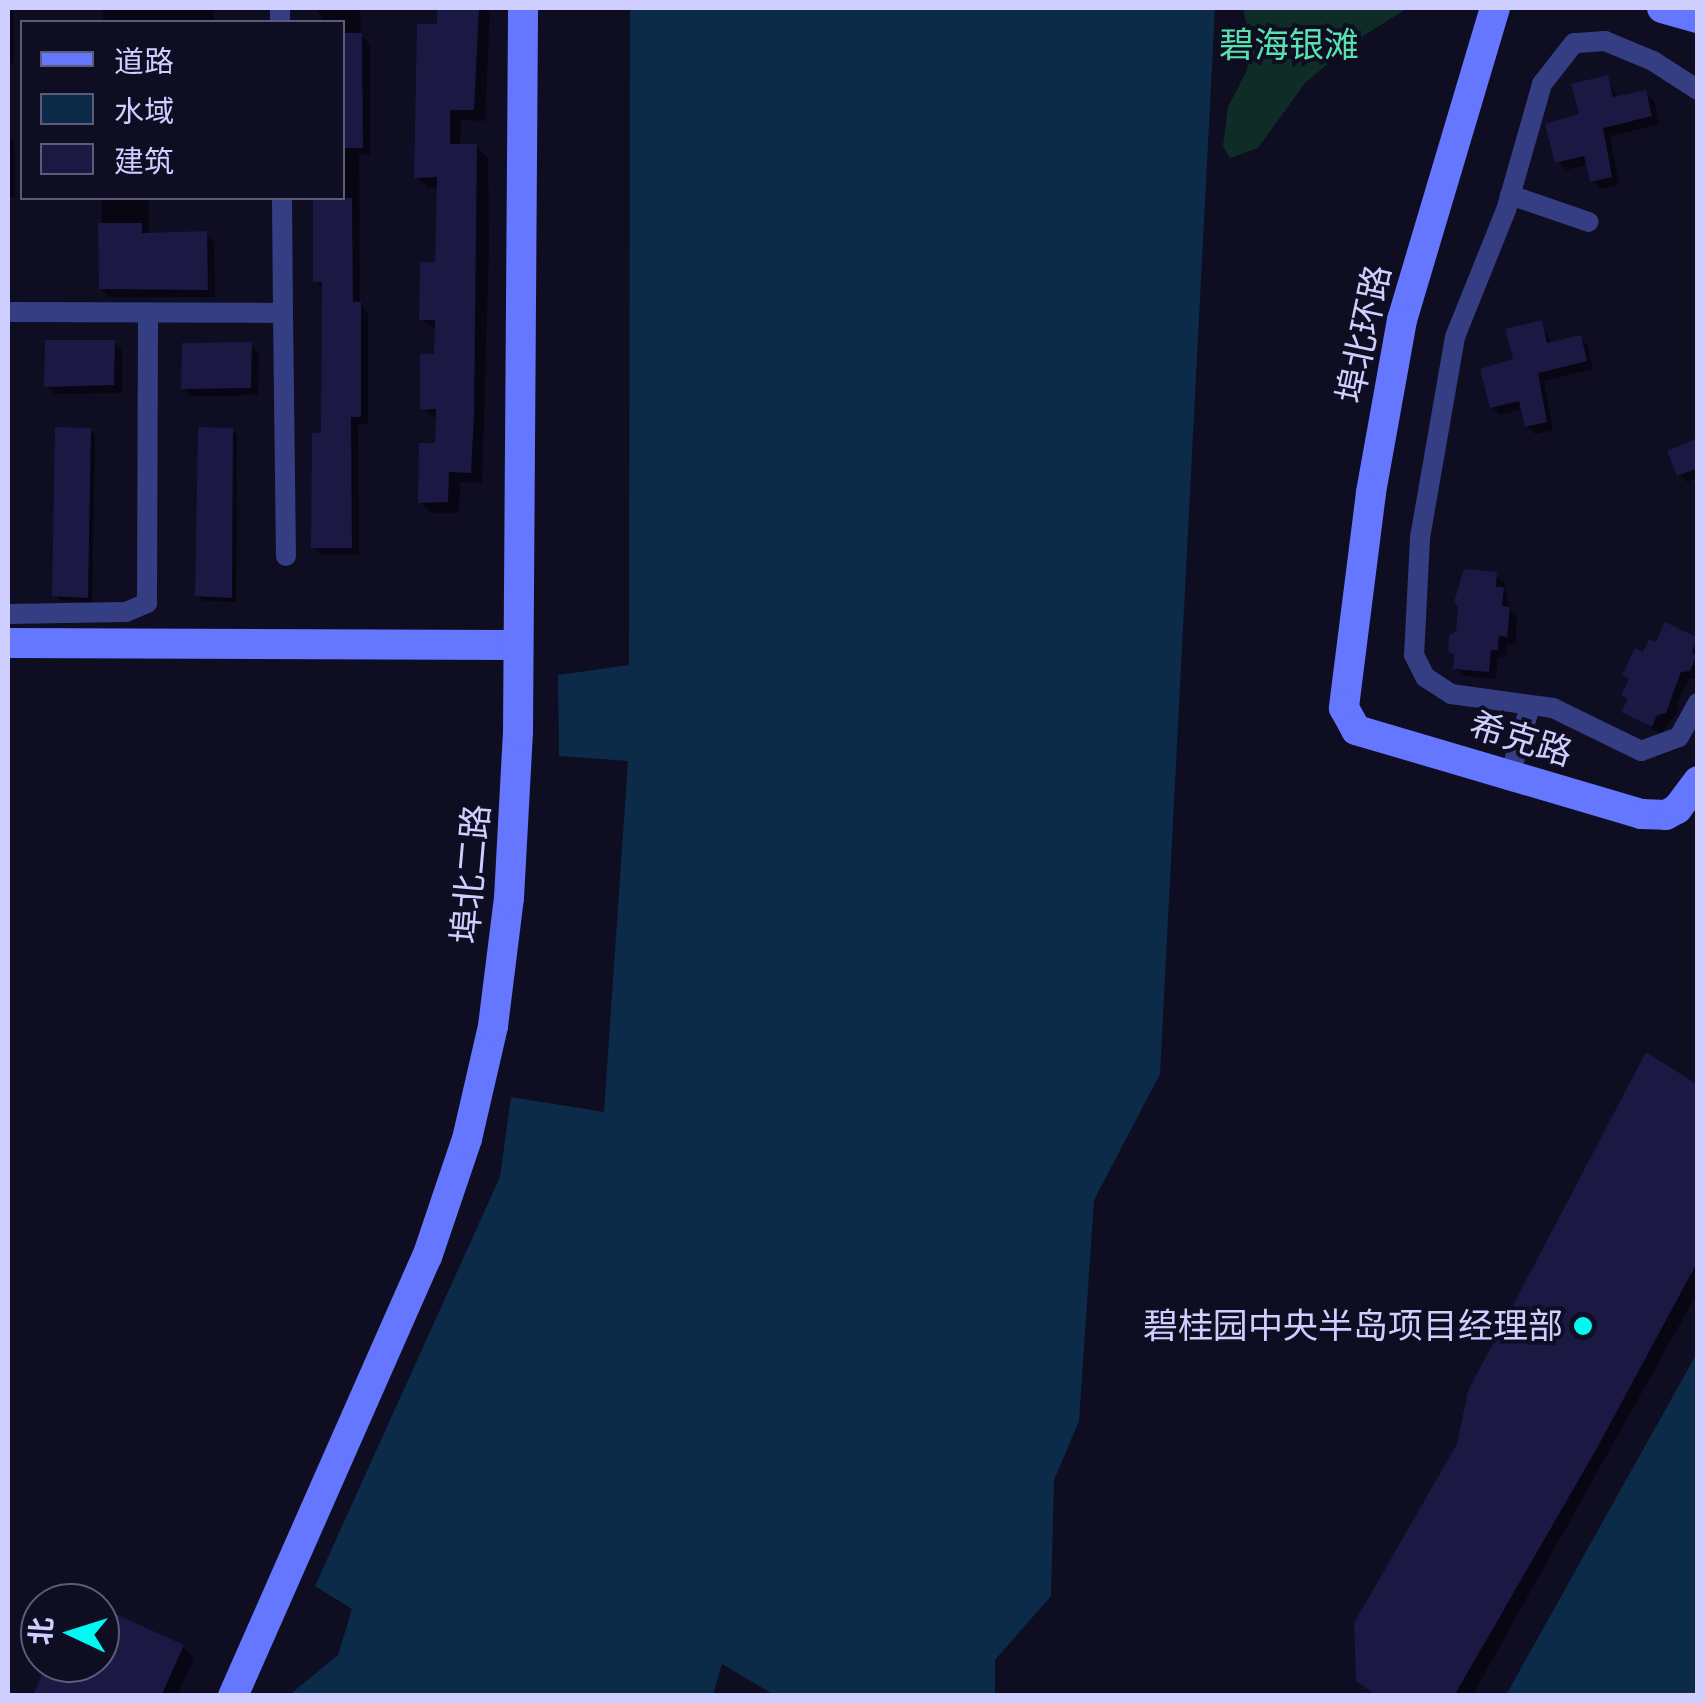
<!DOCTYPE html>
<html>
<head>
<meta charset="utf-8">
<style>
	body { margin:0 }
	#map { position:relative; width:1705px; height:1703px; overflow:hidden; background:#0e0d22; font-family:Rubik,"Noto Sans SC",sans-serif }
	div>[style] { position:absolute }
	.green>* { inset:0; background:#102c27 }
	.water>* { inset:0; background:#0b2b48 }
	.shadow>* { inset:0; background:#0007 }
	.building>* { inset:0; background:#1b1844 }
	.street>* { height:20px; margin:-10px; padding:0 10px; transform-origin:10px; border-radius:10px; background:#363e83 }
	.secondary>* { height:30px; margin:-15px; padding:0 15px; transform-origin:15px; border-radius:15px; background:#6576ff }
	.dots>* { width:28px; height:28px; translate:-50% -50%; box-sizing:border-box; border:5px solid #0e0d22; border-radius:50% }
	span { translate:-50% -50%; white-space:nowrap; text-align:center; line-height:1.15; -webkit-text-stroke:8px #0e0d22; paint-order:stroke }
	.park-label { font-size:35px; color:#57e2ad }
	.street-label { font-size:35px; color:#cecfff }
	.poi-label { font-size:35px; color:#cecfff }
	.right { translate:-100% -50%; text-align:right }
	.frame { position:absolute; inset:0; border:10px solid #cecfff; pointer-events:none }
	.legend { position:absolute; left:20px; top:20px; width:325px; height:180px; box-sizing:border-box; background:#0e0d22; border:2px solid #5b5b7a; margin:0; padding:12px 18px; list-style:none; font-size:30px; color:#cecfff }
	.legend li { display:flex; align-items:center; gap:20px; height:50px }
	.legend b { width:50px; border:2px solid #5b5b7a }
	.north { position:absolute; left:20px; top:1583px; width:100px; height:100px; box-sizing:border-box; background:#0e0d22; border:2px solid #5b5b7a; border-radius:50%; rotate:274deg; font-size:28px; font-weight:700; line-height:40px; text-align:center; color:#cecfff }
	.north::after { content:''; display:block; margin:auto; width:35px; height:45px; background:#00f9f0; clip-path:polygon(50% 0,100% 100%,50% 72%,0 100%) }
</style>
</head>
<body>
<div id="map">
	<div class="green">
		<i style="clip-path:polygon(1243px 8px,1408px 8px,1355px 41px,1305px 83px,1258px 148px,1230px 158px,1223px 146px,1228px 107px,1246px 72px,1252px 49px)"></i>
	</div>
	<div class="water">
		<i style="clip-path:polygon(630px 8px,1215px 8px,1160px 1074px,1094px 1200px,1079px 1421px,1054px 1480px,1051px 1596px,995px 1660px,995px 1695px,774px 1695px,722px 1664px,713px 1695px,289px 1695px,338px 1655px,352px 1609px,315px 1586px,500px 1177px,511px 1097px,604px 1112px,628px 761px,559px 756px,558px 675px,629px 665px)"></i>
		<i style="clip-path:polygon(1697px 1353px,1697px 1695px,1506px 1695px)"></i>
	</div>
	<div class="shadow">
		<i style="clip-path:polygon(8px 8px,13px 8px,14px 63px,8px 63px)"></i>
		<i style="clip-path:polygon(103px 8px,214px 8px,214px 22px,103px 22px)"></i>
		<i style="clip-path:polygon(316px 8px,360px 8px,361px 35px,370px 44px,370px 155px,359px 155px,360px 305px,368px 313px,368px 424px,358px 424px,359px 555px,322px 555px,314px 547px,323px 435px,324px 290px,315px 281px,315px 198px,342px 198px,342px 22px,325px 22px)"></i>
		<i style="clip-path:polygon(441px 8px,490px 8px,485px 121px,461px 120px,460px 147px,476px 147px,488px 158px,489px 246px,482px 483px,460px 482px,459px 513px,432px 513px,420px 502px,437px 446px,438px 420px,422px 409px,436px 356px,437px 330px,422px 319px,437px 265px,439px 188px,428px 188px,417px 177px)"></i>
		<i style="clip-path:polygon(1607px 78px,1618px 99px,1645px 93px,1654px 101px,1659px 124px,1610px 136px,1619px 184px,1601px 189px,1592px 180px,1589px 164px,1566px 170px,1558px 162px)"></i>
		<i style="clip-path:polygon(8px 136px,14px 142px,15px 197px,8px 197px)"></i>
		<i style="clip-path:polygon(102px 198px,213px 198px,149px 200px,149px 235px,206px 234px,214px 242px,215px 297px,109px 297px,101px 288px)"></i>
		<i style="clip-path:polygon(1541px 323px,1552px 344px,1580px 338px,1588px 346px,1593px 369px,1544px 381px,1553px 430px,1535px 434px,1527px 426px,1523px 409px,1500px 415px,1492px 407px)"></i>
		<i style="clip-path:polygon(114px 342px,122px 351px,122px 393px,55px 394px,46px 386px)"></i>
		<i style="clip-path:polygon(251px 344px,259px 353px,258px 395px,191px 396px,183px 388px)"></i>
		<i style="clip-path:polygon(90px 430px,95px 435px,92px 602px,60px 600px,55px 595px)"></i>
		<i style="clip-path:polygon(232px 430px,237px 435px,236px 602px,203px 601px,198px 595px)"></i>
		<i style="clip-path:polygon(1698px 441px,1698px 478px,1687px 482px,1679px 474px)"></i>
		<i style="clip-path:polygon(1496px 575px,1504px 583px,1510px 610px,1517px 617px,1515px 644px,1507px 644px,1505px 658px,1498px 657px,1496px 679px,1464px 676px,1455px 668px,1452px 637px,1459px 633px)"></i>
		<i style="clip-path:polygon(1667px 625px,1698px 641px,1698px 678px,1689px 679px,1677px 703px,1679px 710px,1661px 734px,1624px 712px,1630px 701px,1624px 695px,1644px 655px,1657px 645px)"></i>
		<i style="clip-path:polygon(1698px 1088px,1698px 1292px,1472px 1696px,1376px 1696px,1358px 1680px)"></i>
		<i style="clip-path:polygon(100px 1610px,183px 1647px,194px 1658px,177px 1696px,36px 1696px,50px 1663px,100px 1663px)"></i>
	</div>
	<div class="building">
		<i style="clip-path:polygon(437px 8px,479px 8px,474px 110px,450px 110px,450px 144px,477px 144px,474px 415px,471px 473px,449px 472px,448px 502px,418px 503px,419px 443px,435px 443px,436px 409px,420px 410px,420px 354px,434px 354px,435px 320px,419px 320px,420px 262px,435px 262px,437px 177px,414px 178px,417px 24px,437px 24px)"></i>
		<i style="clip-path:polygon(342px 33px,362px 33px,363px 148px,342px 148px)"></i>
		<i style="clip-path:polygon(1608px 75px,1613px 97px,1646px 90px,1652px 116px,1603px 128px,1612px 177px,1590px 182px,1584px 156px,1555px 163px,1545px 124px,1579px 114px,1571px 84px)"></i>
		<i style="clip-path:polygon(313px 198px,352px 198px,353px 302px,361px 302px,361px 417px,351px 417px,352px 548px,311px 548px,312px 433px,321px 433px,322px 282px,313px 282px)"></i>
		<i style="clip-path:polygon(98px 223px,142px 223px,142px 233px,207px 231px,208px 290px,99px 289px)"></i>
		<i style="clip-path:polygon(1542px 320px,1547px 343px,1581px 335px,1587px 361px,1538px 373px,1547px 422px,1525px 427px,1519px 401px,1490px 408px,1480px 369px,1513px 359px,1505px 329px)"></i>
		<i style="clip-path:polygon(45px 340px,115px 340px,114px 385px,44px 387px)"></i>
		<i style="clip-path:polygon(252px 342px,251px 388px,181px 389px,182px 343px)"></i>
		<i style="clip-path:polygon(55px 427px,91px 428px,88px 598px,52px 596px)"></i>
		<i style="clip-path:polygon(198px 427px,233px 428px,232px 598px,195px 596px)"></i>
		<i style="clip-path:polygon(1698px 438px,1698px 468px,1677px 476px,1667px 451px)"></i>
		<i style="clip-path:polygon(1464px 569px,1497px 572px,1496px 587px,1504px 587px,1502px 606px,1510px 607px,1507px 637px,1499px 636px,1498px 650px,1491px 650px,1489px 672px,1453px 669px,1454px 655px,1448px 651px,1449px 635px,1456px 631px,1458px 607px,1454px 602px)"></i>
		<i style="clip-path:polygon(1665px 622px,1698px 638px,1692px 651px,1696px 657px,1690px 671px,1681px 672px,1666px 713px,1657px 715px,1652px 727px,1621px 712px,1628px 699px,1621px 695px,1629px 679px,1622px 675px,1635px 648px,1643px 652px,1649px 639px,1656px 642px)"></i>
		<i style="clip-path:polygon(1646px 1052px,1698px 1085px,1698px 1261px,1597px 1448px,1454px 1696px,1377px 1696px,1356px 1681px,1354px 1623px,1457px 1444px,1468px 1391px)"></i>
		<i style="clip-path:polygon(100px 1607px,184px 1645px,161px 1696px,33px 1696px,47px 1663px,100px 1663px)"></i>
	</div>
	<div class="street">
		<i style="left:280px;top:8px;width:14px;rotate:90deg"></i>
		<i style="left:1698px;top:90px;width:54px;rotate:-147.2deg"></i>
		<i style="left:1653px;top:61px;width:52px;rotate:-157.4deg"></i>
		<i style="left:1605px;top:41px;width:31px;rotate:176deg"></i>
		<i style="left:1574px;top:43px;width:52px;rotate:128deg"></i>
		<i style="left:1542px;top:84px;width:131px;rotate:105.9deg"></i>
		<i style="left:1506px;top:210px;width:137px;rotate:111.9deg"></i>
		<i style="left:1455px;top:337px;width:204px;rotate:99.9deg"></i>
		<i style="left:1420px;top:538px;width:117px;rotate:92.9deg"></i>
		<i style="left:1414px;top:655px;width:25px;rotate:63deg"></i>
		<i style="left:1425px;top:677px;width:31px;rotate:33deg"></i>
		<i style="left:1451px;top:694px;width:103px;rotate:7.8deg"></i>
		<i style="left:1553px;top:708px;width:98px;rotate:26deg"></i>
		<i style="left:1641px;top:751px;width:40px;rotate:-20.2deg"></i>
		<i style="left:1679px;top:737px;width:39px;rotate:-61deg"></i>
		<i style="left:1510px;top:195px;width:83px;rotate:18.9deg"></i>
		<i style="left:8px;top:312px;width:275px;rotate:0.2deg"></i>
		<i style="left:283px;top:313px;width:115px;rotate:-90.5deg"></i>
		<i style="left:283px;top:313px;width:243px;rotate:89.3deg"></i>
		<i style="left:8px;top:614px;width:118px;rotate:-1deg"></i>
		<i style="left:126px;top:612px;width:23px;rotate:-23deg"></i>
		<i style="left:147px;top:603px;width:288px;rotate:-89.8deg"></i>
		<i style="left:1510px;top:775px;width:72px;rotate:-73.8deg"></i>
	</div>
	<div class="secondary">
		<i style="left:1495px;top:8px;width:326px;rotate:106.6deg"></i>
		<i style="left:1402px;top:320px;width:176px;rotate:100.2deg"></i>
		<i style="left:1371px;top:493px;width:217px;rotate:97.2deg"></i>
		<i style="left:1344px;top:708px;width:25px;rotate:61deg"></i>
		<i style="left:1356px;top:730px;width:297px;rotate:16.4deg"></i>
		<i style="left:1641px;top:814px;width:25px;rotate:2deg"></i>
		<i style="left:1666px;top:815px;width:13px;rotate:-29deg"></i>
		<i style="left:1677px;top:809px;width:35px;rotate:-53deg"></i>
		<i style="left:1662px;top:8px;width:37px;rotate:16deg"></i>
		<i style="left:8px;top:643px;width:508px;rotate:0.23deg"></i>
		<i style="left:233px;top:1696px;width:480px;rotate:-66.2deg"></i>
		<i style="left:427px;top:1257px;width:125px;rotate:-71.3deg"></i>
		<i style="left:467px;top:1139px;width:116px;rotate:-77deg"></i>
		<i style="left:493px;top:1026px;width:129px;rotate:-82.9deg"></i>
		<i style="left:509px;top:898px;width:166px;rotate:-86.9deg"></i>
		<i style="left:518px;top:732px;width:724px;rotate:-89.6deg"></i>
	</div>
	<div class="dots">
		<i style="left:1583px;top:1326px;background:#00f9f0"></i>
	</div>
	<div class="park-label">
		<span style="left:1289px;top:45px">碧海银滩</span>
	</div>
	<div class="street-label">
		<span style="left:1364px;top:334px;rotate:-78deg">埠北环路</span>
		<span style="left:1521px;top:739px;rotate:17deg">希克路</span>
		<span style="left:471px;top:874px;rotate:-85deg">埠北二路</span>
	</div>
	<div class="poi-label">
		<span class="right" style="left:1563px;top:1326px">碧桂园中央半岛项目经理部</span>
	</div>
	<div class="frame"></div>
	<ul class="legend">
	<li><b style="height:12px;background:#6576ff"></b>道路</li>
	<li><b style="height:28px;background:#0b2b48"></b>水域</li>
	<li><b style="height:28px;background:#1b1844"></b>建筑</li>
	</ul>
	<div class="north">北</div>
</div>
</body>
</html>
